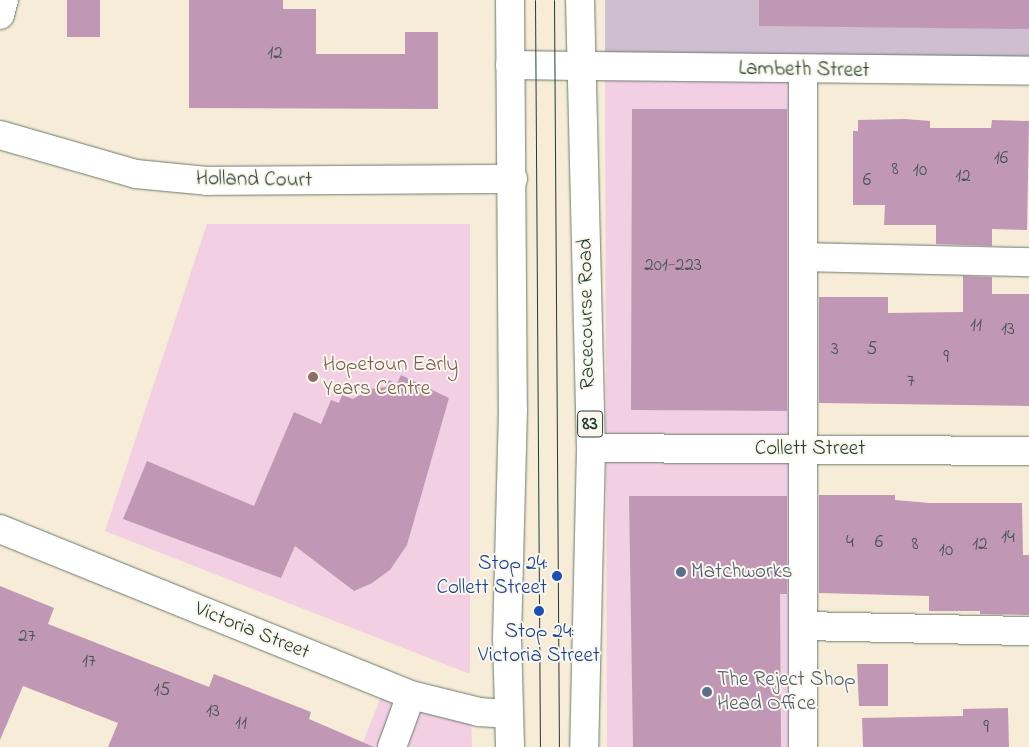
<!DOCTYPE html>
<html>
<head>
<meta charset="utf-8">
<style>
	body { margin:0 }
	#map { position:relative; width:1029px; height:747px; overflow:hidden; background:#f6ecd7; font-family:"Indie Flower",sans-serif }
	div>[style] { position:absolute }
	.built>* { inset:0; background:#f2cfe2 }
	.industrial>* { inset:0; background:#cfbdd0 }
	.building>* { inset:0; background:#c098b5 }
	.roads { filter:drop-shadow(0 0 1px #6a7a6d) drop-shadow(0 0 1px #6a7a6d) }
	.minor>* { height:28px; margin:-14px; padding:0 14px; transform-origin:14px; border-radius:14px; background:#fff }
	.highway>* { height:28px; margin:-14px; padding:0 14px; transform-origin:14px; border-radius:14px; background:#fff }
	.tram>* { height:1px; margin:-0.5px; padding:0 0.5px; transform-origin:0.5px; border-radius:0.5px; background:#1f3d34 }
	.dots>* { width:14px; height:14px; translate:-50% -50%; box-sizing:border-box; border:2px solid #fbf7ec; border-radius:50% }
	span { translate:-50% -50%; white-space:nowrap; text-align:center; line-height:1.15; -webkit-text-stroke:4px #fbf7ec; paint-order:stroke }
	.number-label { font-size:19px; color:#475454 }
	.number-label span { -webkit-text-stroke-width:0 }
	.shield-label span { padding:1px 4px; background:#fbf7ec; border:1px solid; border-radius:4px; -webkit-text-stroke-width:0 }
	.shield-label { font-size:20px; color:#1f3d34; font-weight:700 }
	.street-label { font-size:21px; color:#1f3d34 }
	.education-label { font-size:21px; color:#785e54 }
	.left { translate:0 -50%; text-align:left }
	.transit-label { font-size:21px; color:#164399 }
	.right { translate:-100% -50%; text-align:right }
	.service-label { font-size:21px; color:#4e5e75 }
</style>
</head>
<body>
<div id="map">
	<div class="built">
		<i style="clip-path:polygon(605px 66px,803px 70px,803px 747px,607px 747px)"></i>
		<i style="clip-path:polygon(207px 224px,470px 224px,470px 674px,105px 531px)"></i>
		<i style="clip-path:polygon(387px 682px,471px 713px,472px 747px,361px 747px)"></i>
	</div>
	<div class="industrial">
		<i style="clip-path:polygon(605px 0,1029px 0,1029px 71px,605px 66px)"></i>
	</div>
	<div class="building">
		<i style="clip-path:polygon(67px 0,100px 0,100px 37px,67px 37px)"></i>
		<i style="clip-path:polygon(189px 0,283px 0,283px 9px,316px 9px,316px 54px,405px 54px,405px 32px,438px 32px,438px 109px,189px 108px)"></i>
		<i style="clip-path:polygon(759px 0,1029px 0,1029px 29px,759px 26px)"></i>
		<i style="clip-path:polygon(632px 109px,787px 109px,787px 411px,631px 410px)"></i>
		<i style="clip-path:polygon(905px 119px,930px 121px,930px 128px,991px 128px,992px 120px,1029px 121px,1027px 230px,992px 229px,992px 246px,936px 244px,936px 225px,884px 225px,885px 205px,853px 205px,853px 131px,858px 131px,858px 120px)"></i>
		<i style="clip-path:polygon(963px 276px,992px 277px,992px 294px,1029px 294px,1029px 406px,819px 403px,819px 297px,888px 297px,888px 313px,963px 312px)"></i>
		<i style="clip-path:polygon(401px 375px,449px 398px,407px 545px,390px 570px,372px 583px,354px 591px,295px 546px,281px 578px,123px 519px,147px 461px,254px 506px,294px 412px,321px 424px,331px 400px,339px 403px,342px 395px,353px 399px,370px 389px,386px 387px,389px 380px,397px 384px)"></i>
		<i style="clip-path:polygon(819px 495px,895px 495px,895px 500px,930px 503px,1022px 503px,1023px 555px,1029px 555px,1029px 615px,980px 614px,980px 611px,929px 611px,929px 596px,819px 593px)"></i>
		<i style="clip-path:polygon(629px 496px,787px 496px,787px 594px,780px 594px,781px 747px,633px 747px)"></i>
		<i style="clip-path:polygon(0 586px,54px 608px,48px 624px,209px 687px,214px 674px,311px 712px,309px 719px,374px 747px,108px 747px,118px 723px,23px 686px,0 740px)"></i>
		<i style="clip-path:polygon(857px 664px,888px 664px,888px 706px,859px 706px)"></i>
		<i style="clip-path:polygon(1008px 708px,1009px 747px,863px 747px,862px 718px,963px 716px,963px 709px)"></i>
	</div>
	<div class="roads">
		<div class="minor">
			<i style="left:0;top:15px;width:16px;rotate:-75deg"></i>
			<i style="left:580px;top:66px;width:449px;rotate:0.6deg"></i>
			<i style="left:0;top:135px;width:141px;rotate:16deg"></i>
			<i style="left:136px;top:174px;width:71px;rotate:5.6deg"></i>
			<i style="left:207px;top:181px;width:306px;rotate:-0.4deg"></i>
			<i style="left:803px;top:257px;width:226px;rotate:1.3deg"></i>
			<i style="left:591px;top:448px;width:438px;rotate:0.4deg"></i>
			<i style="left:0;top:529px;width:443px;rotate:22deg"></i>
			<i style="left:411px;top:695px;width:70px;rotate:14deg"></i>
			<i style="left:479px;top:712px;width:30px;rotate:4deg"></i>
			<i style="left:804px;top:626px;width:225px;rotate:1.3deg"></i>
			<i style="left:392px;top:747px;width:55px;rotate:-69.9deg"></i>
			<i style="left:803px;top:747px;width:677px;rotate:-90deg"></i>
		</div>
		<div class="highway">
			<i style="left:510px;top:0;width:409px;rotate:89.6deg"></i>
			<i style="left:513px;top:409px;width:229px;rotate:91.5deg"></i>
			<i style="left:507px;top:638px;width:109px;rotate:88.4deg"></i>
			<i style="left:580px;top:0;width:448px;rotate:88.6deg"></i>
			<i style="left:591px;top:448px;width:299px;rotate:91.3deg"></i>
			<i style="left:510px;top:65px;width:70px;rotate:0.8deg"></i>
		</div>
	</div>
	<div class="tram">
		<i style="left:535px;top:0;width:747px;rotate:89.62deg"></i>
		<i style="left:554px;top:0;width:747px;rotate:89.62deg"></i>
	</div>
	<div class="dots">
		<i style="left:313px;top:377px;background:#8d6e63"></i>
		<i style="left:681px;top:572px;background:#5c6f8a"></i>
		<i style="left:557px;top:576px;background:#1a4fb4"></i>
		<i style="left:539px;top:611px;background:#1a4fb4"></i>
		<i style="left:707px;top:692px;background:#5c6f8a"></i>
	</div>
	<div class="number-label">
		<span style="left:275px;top:54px">12</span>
		<span style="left:1001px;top:159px">16</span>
		<span style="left:895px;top:170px">8</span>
		<span style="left:920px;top:171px">10</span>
		<span style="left:963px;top:177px">12</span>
		<span style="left:867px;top:181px">6</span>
		<span style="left:673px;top:266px">201-223</span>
		<span style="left:976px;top:326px">11</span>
		<span style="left:1008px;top:330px">13</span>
		<span style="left:835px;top:350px">3</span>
		<span style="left:872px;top:350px">5</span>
		<span style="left:946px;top:358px">9</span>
		<span style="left:911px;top:382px">7</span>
		<span style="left:1008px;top:538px">14</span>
		<span style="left:850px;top:543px">4</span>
		<span style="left:879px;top:543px">6</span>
		<span style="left:915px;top:545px">8</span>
		<span style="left:980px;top:545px">12</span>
		<span style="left:946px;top:551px">10</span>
		<span style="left:27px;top:637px">27</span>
		<span style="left:89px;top:662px">17</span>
		<span style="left:162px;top:691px">15</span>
		<span style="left:213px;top:712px">13</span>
		<span style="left:241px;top:724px">11</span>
		<span style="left:986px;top:728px">9</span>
	</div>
	<div class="shield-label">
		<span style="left:590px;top:424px">83</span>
	</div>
	<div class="street-label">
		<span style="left:804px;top:70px;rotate:1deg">Lambeth Street</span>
		<span style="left:254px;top:180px;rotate:1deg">Holland Court</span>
		<span style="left:587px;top:314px;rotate:-91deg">Racecourse Road</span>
		<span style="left:810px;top:449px">Collett Street</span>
		<span style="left:252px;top:631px;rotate:22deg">Victoria Street</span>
	</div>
	<div class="education-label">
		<span class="left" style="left:323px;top:377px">Hopetoun Early<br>Years Centre</span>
	</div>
	<div class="transit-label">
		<span class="right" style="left:547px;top:576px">Stop 24:<br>Collett Street</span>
		<span style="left:539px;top:644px">Stop 24:<br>Victoria Street</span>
	</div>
	<div class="service-label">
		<span class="left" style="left:691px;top:572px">Matchworks</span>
		<span class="left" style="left:717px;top:692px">The Reject Shop<br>Head Office</span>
	</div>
</div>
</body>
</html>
